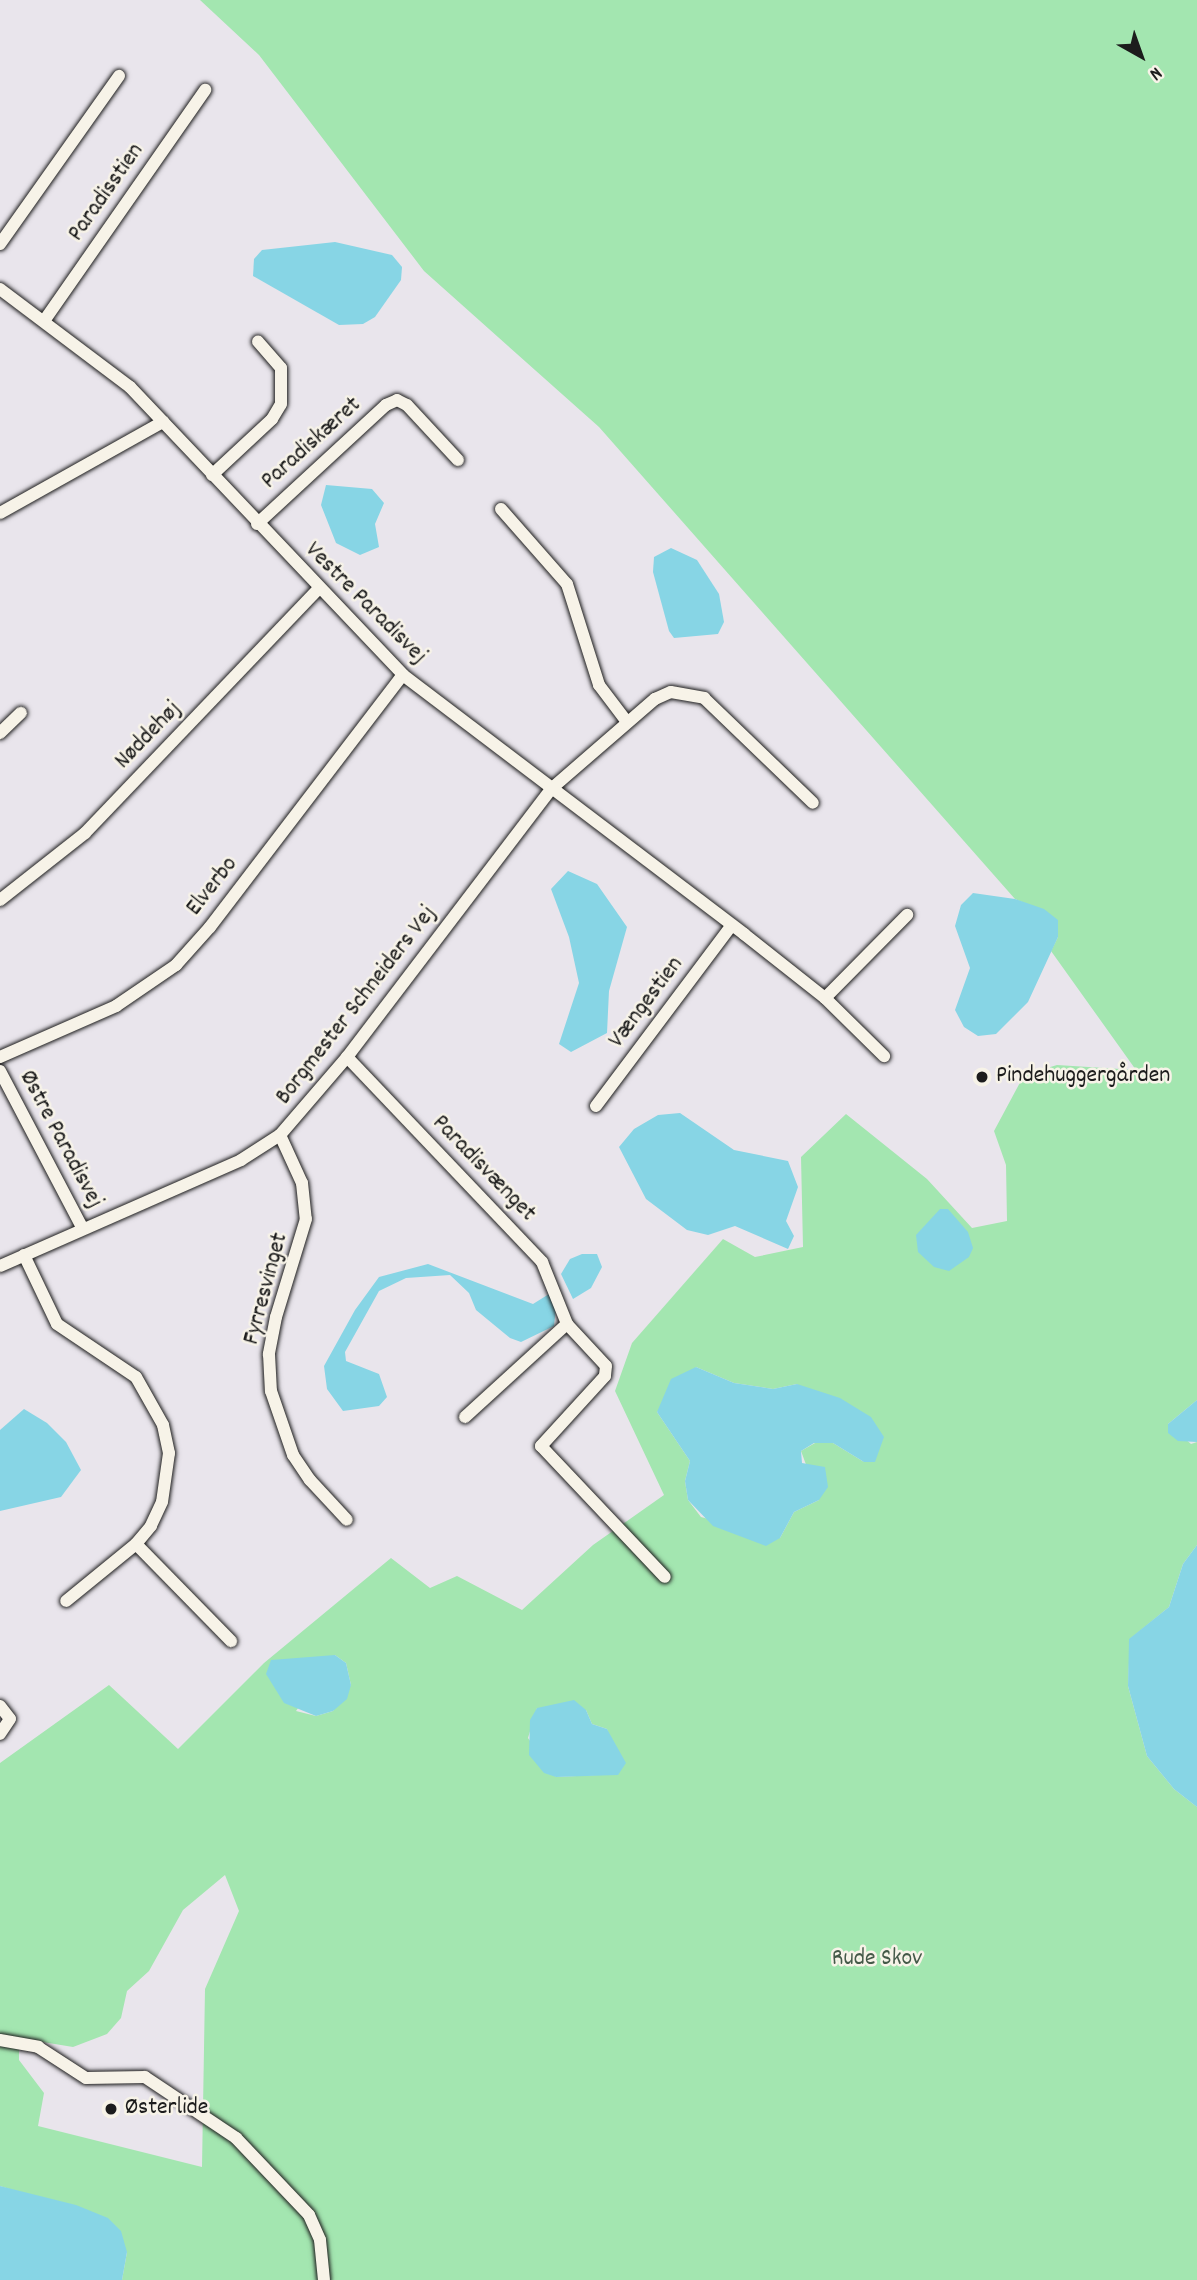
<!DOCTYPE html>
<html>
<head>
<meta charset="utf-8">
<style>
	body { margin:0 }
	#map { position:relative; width:1197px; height:2280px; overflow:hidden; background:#e9e5ec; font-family:Dekko,sans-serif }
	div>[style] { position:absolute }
	.green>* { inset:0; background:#a3e6b0 }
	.water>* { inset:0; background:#87d5e5 }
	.roads { filter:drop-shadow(0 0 2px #1c1c1c) drop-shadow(0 0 2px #1c1c1c) }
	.minor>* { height:12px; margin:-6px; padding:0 6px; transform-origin:6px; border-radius:6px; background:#f7f3e8 }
	.dots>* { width:19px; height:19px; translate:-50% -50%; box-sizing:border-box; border:4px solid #f7f3e8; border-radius:50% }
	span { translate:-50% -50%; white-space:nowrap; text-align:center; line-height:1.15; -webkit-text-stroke:5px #f7f3e8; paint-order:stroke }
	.street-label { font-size:24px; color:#1c1c1c }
	.poi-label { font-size:24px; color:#1c1c1c }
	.left { translate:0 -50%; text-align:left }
	.park-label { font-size:24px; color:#445948 }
	.north { position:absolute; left:1106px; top:21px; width:70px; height:70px; -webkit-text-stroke:5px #f7f3e8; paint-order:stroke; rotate:140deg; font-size:19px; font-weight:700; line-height:28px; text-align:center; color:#1c1c1c }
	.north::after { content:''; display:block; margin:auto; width:24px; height:32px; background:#1c1c1c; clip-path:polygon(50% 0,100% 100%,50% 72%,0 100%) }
</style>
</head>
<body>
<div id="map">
	<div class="green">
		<i style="clip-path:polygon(evenodd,200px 0,1197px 0,1197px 1400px,1168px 1424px,1191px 1444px,1197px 1442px,1197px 1545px,1183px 1564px,1169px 1607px,1130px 1639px,1128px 1686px,1147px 1756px,1174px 1789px,1197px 1807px,1197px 2280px,122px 2280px,127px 2252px,25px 2194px,0 2186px,0 2046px,19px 2046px,19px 2060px,44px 2093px,38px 2126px,202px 2167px,205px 1989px,239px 1911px,225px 1875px,183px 1910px,149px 1971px,127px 1991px,121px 2018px,107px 2034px,73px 2047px,0 2035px,0 1763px,109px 1685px,178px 1749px,264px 1663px,391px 1558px,430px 1588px,457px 1576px,522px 1610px,593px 1545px,664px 1495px,615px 1391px,632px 1343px,723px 1239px,755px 1257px,803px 1247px,801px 1157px,846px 1114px,927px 1179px,972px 1228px,1007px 1221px,1006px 1165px,994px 1131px,1024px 1075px,1057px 1065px,1136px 1070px,1051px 951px,1058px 937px,1027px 904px,1015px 899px,599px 427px,424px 271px,259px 55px,200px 0,696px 1367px,734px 1383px,773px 1389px,797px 1384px,864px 1462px,833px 1443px,815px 1443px,801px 1451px,819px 1500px,794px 1512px,780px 1538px,701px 1517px,688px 1500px,685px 1481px,690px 1461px,657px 1412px,696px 1367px,200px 0,335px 1655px,346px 1663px,351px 1685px,333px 1711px,316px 1716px,296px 1711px,335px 1655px,200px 0,537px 1708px,586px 1710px,592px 1724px,607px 1729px,618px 1774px,556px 1777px,528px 1738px,537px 1708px)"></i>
	</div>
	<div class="water">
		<i style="clip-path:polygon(335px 242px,392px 255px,402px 267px,401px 280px,375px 317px,363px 324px,339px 325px,253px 276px,254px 259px,262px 250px)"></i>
		<i style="clip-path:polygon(326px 485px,372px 489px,384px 503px,375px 524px,379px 547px,360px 555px,336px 543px,321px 505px)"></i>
		<i style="clip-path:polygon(671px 548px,697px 560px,719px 594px,724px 622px,718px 634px,674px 638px,669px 631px,653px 572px,654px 557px)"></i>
		<i style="clip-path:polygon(568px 871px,597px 884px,627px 927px,609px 991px,607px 1033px,571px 1052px,559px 1044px,579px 983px,569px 937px,551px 889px)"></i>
		<i style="clip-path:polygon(973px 893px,1015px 899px,1044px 909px,1058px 920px,1058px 937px,1028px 1002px,996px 1034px,978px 1036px,964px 1027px,955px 1010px,970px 968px,955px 926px,961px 905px)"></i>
		<i style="clip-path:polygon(680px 1113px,734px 1150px,788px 1161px,798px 1187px,786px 1221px,794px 1236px,788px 1249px,735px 1226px,708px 1235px,687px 1230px,646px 1199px,619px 1147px,634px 1129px,658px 1115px)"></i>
		<i style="clip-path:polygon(940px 1209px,948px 1209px,968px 1232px,973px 1248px,969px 1257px,949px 1271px,934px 1267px,918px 1252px,916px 1235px)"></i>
		<i style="clip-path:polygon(582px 1254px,597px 1254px,602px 1267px,591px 1288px,573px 1299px,561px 1274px,570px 1259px)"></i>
		<i style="clip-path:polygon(428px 1264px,533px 1304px,549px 1294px,556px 1307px,554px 1326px,521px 1342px,510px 1338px,476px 1310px,469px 1293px,450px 1275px,406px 1278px,379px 1291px,345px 1352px,346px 1361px,379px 1374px,387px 1397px,379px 1406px,343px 1411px,327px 1389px,324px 1366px,355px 1310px,379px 1277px)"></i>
		<i style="clip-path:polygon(696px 1367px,734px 1383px,773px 1389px,797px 1384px,840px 1398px,871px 1417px,884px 1437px,875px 1462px,864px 1462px,833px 1443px,814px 1443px,801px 1451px,802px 1463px,825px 1467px,828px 1487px,819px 1500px,794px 1512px,780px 1538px,766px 1546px,713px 1526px,688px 1500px,685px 1481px,690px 1461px,657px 1412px,671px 1379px)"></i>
		<i style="clip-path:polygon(1197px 1400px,1197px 1442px,1178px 1441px,1168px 1433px,1168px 1424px)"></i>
		<i style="clip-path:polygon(24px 1409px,47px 1423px,66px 1442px,81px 1470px,61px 1497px,0 1511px,0 1430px)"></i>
		<i style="clip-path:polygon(1197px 1545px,1197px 1807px,1174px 1789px,1147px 1756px,1128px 1686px,1129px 1639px,1169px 1607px,1183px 1564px)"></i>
		<i style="clip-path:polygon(335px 1655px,346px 1663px,351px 1685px,347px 1699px,333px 1711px,316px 1716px,284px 1703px,266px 1674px,271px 1660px)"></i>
		<i style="clip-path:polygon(574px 1700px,586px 1710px,592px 1724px,607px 1729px,626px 1763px,618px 1775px,556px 1777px,544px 1773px,529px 1755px,530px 1720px,537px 1708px)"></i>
		<i style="clip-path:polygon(0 2186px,76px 2205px,108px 2218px,121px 2231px,127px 2252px,122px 2280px,0 2280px)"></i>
	</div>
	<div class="roads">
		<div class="minor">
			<i style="left:0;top:244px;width:206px;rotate:-54.7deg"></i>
			<i style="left:0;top:289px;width:163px;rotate:37deg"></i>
			<i style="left:130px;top:387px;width:397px;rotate:46.5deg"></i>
			<i style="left:403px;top:675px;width:428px;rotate:37.2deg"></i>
			<i style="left:744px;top:934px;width:103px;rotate:38.3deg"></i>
			<i style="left:825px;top:998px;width:83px;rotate:44.5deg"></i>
			<i style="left:44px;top:321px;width:282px;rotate:-55.1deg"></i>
			<i style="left:212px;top:475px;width:82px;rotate:-43deg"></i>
			<i style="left:272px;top:419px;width:17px;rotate:-59deg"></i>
			<i style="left:281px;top:404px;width:36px;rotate:-90deg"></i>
			<i style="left:281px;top:368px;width:35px;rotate:-131deg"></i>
			<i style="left:501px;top:509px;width:100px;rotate:48.7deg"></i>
			<i style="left:567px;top:584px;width:106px;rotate:72.4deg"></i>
			<i style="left:599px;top:685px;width:46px;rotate:52.9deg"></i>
			<i style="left:0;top:513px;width:187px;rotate:-29.2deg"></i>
			<i style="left:257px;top:524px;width:176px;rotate:-42.7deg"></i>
			<i style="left:386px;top:405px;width:12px;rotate:-24deg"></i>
			<i style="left:397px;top:400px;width:11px;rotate:27deg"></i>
			<i style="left:407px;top:405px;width:75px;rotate:47.2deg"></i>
			<i style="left:0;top:733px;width:29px;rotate:-44deg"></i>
			<i style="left:0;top:900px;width:108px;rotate:-38.2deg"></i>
			<i style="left:85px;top:833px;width:337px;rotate:-46.3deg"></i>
			<i style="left:825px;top:998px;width:117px;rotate:-45.3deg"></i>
			<i style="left:0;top:1057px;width:127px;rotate:-23.7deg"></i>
			<i style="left:116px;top:1006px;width:73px;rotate:-34.3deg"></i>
			<i style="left:176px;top:965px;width:51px;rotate:-48.2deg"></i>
			<i style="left:210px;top:927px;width:317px;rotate:-52.6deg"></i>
			<i style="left:347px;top:1057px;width:283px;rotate:46.4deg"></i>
			<i style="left:542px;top:1262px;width:67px;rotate:68deg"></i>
			<i style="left:567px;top:1324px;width:57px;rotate:47.1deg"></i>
			<i style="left:606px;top:1366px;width:10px;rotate:96deg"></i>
			<i style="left:605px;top:1376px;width:95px;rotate:132.4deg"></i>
			<i style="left:541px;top:1446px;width:180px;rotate:46.6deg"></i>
			<i style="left:0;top:1071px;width:178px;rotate:62.3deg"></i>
			<i style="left:596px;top:1106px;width:226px;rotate:-53.1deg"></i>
			<i style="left:280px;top:1135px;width:53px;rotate:65.4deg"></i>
			<i style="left:302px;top:1183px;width:36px;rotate:84deg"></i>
			<i style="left:306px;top:1219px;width:102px;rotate:107deg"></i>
			<i style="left:276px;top:1317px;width:38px;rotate:101deg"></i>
			<i style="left:269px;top:1354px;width:37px;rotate:87deg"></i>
			<i style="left:271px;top:1391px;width:68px;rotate:71deg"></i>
			<i style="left:293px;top:1455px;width:30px;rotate:56deg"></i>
			<i style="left:310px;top:1480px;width:54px;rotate:47.2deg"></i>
			<i style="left:24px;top:1255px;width:76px;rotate:64.4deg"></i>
			<i style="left:57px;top:1324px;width:95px;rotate:33.9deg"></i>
			<i style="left:136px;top:1377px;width:55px;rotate:60.6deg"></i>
			<i style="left:163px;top:1425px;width:29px;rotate:78deg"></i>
			<i style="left:169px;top:1453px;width:49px;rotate:98.1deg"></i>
			<i style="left:162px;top:1502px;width:26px;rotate:115deg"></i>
			<i style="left:151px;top:1526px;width:23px;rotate:130deg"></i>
			<i style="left:136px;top:1544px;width:90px;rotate:140.8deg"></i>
			<i style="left:0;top:1266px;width:263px;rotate:-23.7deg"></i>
			<i style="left:241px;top:1160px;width:46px;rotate:-32.7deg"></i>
			<i style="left:280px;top:1135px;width:103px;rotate:-49.3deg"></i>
			<i style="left:347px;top:1057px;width:337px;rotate:-52.7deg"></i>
			<i style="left:551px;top:789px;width:138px;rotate:-40.9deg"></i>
			<i style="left:655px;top:699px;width:17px;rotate:-24deg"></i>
			<i style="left:671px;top:692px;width:34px;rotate:10deg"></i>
			<i style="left:704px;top:698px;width:151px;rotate:43.9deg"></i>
			<i style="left:465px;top:1417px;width:138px;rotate:-42.4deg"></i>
			<i style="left:136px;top:1544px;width:136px;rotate:45.6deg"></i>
			<i style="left:0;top:1706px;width:16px;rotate:52deg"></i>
			<i style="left:10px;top:1719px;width:18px;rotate:124deg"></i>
			<i style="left:0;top:2040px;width:39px;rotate:10deg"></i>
			<i style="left:38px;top:2047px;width:57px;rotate:32.9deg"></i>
			<i style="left:86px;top:2078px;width:59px;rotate:-1deg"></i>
			<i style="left:145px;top:2077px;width:110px;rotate:33.8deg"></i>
			<i style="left:236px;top:2138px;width:106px;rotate:46.5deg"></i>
			<i style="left:309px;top:2215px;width:27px;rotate:66deg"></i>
			<i style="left:320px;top:2240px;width:40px;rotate:84.3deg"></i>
		</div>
	</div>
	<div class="dots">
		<i style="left:982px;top:1077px;background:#1c1c1c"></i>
		<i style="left:111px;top:2109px;background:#1c1c1c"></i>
	</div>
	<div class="street-label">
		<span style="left:107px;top:193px;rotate:-55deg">Paradisstien</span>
		<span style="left:312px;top:444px;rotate:-42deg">Paradiskæret</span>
		<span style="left:365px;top:604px;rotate:45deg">Vestre Paradisvej</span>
		<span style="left:149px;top:736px;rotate:-46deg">Nøddehøj</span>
		<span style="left:213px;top:887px;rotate:-52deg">Elverbo</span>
		<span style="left:647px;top:1003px;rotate:-53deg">Vængestien</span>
		<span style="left:357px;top:1006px;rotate:-52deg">Borgmester Schneiders Vej</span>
		<span style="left:60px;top:1140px;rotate:62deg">Østre Paradisvej</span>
		<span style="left:483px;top:1169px;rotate:46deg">Paradisvænget</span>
		<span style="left:267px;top:1289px;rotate:-75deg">Fyrresvinget</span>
	</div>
	<div class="poi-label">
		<span class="left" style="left:996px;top:1077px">Pindehuggergården</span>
		<span class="left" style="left:125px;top:2109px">Østerlide</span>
	</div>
	<div class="park-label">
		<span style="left:877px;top:1960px">Rude Skov</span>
	</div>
	<div class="north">N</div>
</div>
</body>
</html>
